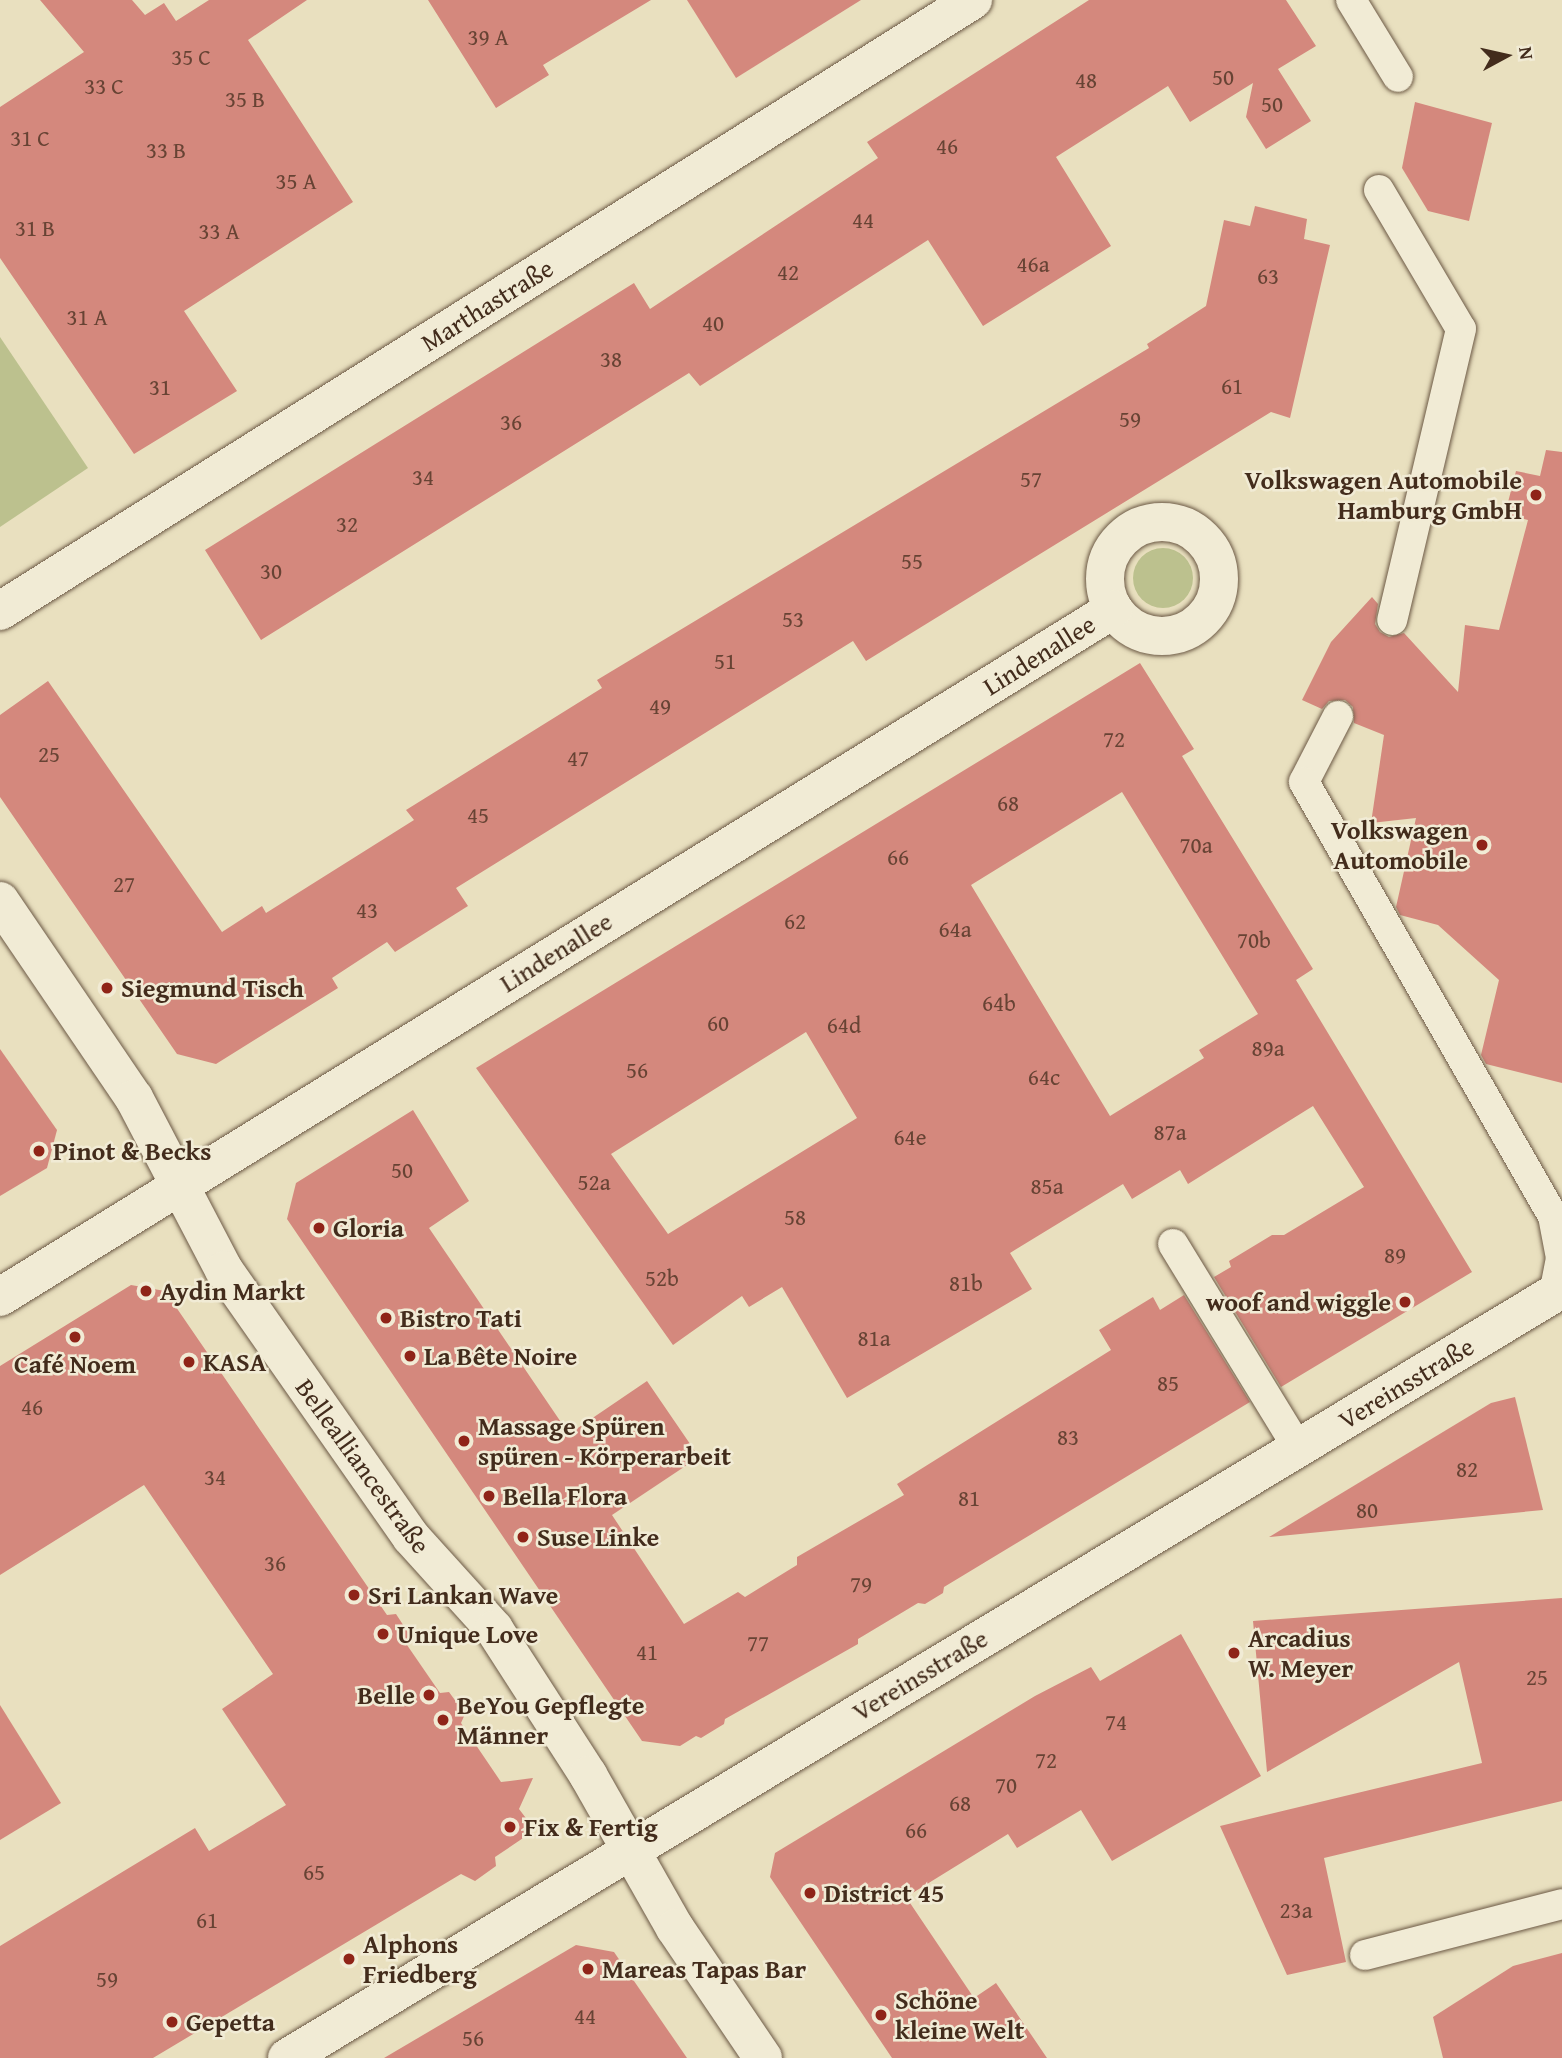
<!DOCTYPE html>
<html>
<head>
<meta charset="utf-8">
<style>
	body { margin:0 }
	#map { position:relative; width:1562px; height:2058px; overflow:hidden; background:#e9e0bf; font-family:"Gentium Book Plus",serif }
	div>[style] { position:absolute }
	.green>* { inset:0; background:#bcc18e }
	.round { border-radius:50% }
	.building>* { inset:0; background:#d4887d }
	.roads { filter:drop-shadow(0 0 2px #6c5945) drop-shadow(0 0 2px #6c5945) }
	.lane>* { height:30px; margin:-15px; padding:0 15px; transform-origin:15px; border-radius:15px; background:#f1ebd5 }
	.street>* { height:38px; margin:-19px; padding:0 19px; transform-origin:19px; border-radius:19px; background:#f1ebd5 }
	.street>.ring { margin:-19px; padding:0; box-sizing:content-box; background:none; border:38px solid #f1ebd5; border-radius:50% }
	.dots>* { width:19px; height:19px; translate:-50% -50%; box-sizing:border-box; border:4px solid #f1ebd5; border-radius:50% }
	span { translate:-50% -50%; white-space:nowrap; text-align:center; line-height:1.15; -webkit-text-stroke:5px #f1ebd5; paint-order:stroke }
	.number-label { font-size:23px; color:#674334 }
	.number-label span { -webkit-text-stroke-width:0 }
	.street-label { font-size:26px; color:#432c1c }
	.poi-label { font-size:26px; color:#432c1c; font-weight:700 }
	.right { translate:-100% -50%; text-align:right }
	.left { translate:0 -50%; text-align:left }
	.north { position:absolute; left:1471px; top:21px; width:70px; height:70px; -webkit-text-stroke:5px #f1ebd5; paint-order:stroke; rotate:82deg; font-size:19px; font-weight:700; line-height:28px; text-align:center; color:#432c1c }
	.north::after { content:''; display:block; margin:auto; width:24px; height:32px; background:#432c1c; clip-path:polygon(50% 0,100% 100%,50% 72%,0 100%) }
</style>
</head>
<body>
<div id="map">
	<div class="green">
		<i style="clip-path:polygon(0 337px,88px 468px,0 527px)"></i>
		<i class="round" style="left:1133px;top:548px;width:60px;height:60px"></i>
	</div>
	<div class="building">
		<i style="clip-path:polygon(40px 0,132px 0,145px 15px,164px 3px,176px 21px,209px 0,307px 0,248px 40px,353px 202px,184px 311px,237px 391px,134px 454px,0 258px,0 107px,84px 52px)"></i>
		<i style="clip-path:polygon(428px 0,651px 0,543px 65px,549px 75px,496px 108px)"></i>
		<i style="clip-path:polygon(687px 0,861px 0,736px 78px)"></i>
		<i style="clip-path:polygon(1089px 0,1286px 0,1316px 46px,1278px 69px,1311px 121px,1266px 149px,1246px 117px,1253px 83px,1190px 122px,1168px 86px,1056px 157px,1111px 246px,983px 326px,928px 240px,700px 386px,689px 373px,261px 640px,205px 550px,634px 283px,650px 309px,878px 158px,867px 142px)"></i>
		<i style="clip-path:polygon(1415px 102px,1492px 123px,1469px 221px,1428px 211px,1402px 168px)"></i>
		<i style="clip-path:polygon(1255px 206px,1307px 219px,1304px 239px,1330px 245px,1290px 418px,1271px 412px,866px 661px,853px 641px,456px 888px,468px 906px,395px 952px,387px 942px,332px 978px,338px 988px,216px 1064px,177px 1054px,0 797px,0 715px,48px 681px,222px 932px,262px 906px,266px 913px,414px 820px,406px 810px,602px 688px,597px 680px,1149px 348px,1147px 344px,1206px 306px,1224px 220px,1250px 226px)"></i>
		<i style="clip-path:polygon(1546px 450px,1562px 452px,1562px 1083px,1486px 1064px,1481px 1055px,1499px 980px,1438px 925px,1400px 915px,1396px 907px,1416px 818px,1371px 823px,1384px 735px,1354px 723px,1353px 707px,1345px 700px,1329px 701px,1322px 709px,1302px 700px,1331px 642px,1372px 597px,1378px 604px,1375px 624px,1380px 632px,1389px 637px,1404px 633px,1458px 692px,1465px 625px,1499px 630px,1528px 520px,1505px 514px,1516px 471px,1540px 476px)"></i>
		<i style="clip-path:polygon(evenodd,1140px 663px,1194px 749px,1182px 756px,1313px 969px,1296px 980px,1472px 1272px,1281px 1387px,1214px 1277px,1231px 1267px,1229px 1261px,1272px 1235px,1284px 1235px,1364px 1187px,1313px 1106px,1188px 1184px,1180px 1170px,1132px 1199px,1123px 1184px,1010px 1253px,1032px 1289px,847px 1398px,782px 1287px,749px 1307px,742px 1296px,673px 1345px,476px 1068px,1140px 663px,1122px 792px,1258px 1014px,1199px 1050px,1204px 1058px,1110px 1116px,971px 885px,1122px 792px,1140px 663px,806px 1032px,857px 1118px,668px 1234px,611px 1154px,806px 1032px)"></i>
		<i style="clip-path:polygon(0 1049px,57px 1130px,47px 1168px,0 1196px)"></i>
		<i style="clip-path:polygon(413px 1110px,469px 1201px,429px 1228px,569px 1434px,647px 1381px,699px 1457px,612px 1515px,684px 1624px,738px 1592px,745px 1597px,797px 1565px,797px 1557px,904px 1495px,897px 1484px,1111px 1350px,1099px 1330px,1153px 1297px,1160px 1310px,1184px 1295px,1250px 1402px,944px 1587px,943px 1593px,925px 1604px,918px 1603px,858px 1639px,858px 1644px,725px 1719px,724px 1724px,701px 1738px,696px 1736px,680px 1746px,642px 1741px,287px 1219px,296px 1183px)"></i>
		<i style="clip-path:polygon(131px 1285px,165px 1291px,387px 1615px,396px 1614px,411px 1637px,407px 1645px,440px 1693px,449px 1692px,465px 1714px,461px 1723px,501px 1782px,533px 1778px,519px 1809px,535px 1830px,495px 1857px,496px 1866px,475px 1881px,461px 1874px,153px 2058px,0 2058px,0 1946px,195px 1828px,209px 1851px,286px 1805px,222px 1709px,273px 1674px,144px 1485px,0 1575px,0 1366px)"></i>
		<i style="clip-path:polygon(1515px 1397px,1543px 1510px,1269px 1537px,1491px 1403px)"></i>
		<i style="clip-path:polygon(1562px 1598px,1562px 1801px,1324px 1858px,1346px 1962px,1287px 1975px,1220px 1826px,1482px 1763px,1459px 1662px,1267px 1772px,1253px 1621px)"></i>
		<i style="clip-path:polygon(1181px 1634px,1261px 1776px,1112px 1861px,1081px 1810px,1017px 1848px,1008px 1834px,906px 1897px,974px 1998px,996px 1983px,1047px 2058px,892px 2058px,770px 1877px,775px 1853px,1035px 1696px,1091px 1667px,1100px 1681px)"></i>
		<i style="clip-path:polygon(0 1705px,61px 1803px,0 1840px)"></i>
		<i style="clip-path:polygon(576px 1945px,614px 1952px,687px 2058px,384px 2058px)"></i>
		<i style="clip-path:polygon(1562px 1953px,1562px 2058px,1443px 2058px,1433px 2017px,1513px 1966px)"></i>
	</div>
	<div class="roads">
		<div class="lane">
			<i style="left:1351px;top:0;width:90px;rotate:58.6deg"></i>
			<i style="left:1379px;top:190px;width:161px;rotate:59.5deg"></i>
			<i style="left:1461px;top:329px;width:299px;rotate:103.3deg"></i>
			<i style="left:1338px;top:716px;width:74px;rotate:117.3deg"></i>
			<i style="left:1304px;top:782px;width:500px;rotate:60.16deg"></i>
			<i style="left:1553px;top:1216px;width:43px;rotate:79.2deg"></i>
			<i style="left:1561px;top:1258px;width:37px;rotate:101deg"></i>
			<i style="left:1173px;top:1244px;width:239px;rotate:58.5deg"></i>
			<i style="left:1365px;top:1955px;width:203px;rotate:-14.5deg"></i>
		</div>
		<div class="street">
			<i class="ring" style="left:1105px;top:522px;width:76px;height:76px"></i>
			<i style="left:0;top:611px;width:1149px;rotate:-32.13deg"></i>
			<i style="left:0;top:901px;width:238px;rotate:55.8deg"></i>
			<i style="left:134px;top:1098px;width:194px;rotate:62.4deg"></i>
			<i style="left:224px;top:1270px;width:326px;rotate:55deg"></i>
			<i style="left:411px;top:1537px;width:124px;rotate:47.9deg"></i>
			<i style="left:494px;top:1629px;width:174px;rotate:57.2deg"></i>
			<i style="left:588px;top:1775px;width:176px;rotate:60.4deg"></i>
			<i style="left:675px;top:1928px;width:157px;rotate:55.9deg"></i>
			<i style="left:0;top:1297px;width:1309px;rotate:-31.7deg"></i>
			<i style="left:287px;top:2058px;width:1489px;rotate:-31.1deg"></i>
		</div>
	</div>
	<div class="dots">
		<i style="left:1536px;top:495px;background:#8f2418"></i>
		<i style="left:1482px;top:845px;background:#8f2418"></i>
		<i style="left:107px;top:988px;background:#8f2418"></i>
		<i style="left:39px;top:1151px;background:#8f2418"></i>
		<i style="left:319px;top:1228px;background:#8f2418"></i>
		<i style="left:146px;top:1291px;background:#8f2418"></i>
		<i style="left:1405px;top:1302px;background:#8f2418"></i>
		<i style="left:386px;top:1318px;background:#8f2418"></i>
		<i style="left:75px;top:1337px;background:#8f2418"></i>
		<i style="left:410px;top:1356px;background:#8f2418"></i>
		<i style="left:189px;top:1362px;background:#8f2418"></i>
		<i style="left:464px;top:1441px;background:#8f2418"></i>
		<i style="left:489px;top:1496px;background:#8f2418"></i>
		<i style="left:523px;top:1537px;background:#8f2418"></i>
		<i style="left:354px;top:1595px;background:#8f2418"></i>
		<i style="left:383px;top:1634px;background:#8f2418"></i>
		<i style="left:1234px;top:1653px;background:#8f2418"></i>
		<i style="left:429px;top:1695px;background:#8f2418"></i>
		<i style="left:443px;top:1720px;background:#8f2418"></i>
		<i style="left:510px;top:1827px;background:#8f2418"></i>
		<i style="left:810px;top:1893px;background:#8f2418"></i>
		<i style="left:349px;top:1959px;background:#8f2418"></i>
		<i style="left:588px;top:1969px;background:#8f2418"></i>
		<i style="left:881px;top:2015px;background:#8f2418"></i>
		<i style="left:172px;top:2022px;background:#8f2418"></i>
	</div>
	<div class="number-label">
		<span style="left:488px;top:37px">39 A</span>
		<span style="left:191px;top:57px">35 C</span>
		<span style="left:1223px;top:77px">50</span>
		<span style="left:1086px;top:80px">48</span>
		<span style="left:104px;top:86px">33 C</span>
		<span style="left:245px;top:99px">35 B</span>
		<span style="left:1272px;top:104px">50</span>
		<span style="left:30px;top:138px">31 C</span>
		<span style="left:947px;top:146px">46</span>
		<span style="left:166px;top:150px">33 B</span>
		<span style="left:296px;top:181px">35 A</span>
		<span style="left:863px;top:220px">44</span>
		<span style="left:35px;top:228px">31 B</span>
		<span style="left:219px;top:231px">33 A</span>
		<span style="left:1033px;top:264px">46a</span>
		<span style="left:788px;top:272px">42</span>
		<span style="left:1268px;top:276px">63</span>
		<span style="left:87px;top:317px">31 A</span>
		<span style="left:713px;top:323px">40</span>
		<span style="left:611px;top:359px">38</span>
		<span style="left:1232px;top:386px">61</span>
		<span style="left:160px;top:387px">31</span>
		<span style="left:1130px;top:419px">59</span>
		<span style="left:511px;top:422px">36</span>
		<span style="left:423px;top:477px">34</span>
		<span style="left:1031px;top:479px">57</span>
		<span style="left:347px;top:524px">32</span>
		<span style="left:912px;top:561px">55</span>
		<span style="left:271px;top:571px">30</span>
		<span style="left:793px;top:619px">53</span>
		<span style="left:725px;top:661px">51</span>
		<span style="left:660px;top:706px">49</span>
		<span style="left:1114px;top:739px">72</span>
		<span style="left:49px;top:754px">25</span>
		<span style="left:578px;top:758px">47</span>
		<span style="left:1008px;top:803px">68</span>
		<span style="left:478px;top:815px">45</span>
		<span style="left:1196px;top:845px">70a</span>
		<span style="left:898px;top:857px">66</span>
		<span style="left:124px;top:884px">27</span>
		<span style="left:367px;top:910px">43</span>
		<span style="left:795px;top:921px">62</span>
		<span style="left:955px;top:929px">64a</span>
		<span style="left:1254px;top:940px">70b</span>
		<span style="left:999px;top:1003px">64b</span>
		<span style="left:718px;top:1023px">60</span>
		<span style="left:844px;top:1025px">64d</span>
		<span style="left:1268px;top:1048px">89a</span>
		<span style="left:637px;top:1070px">56</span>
		<span style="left:1044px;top:1077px">64c</span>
		<span style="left:1170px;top:1132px">87a</span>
		<span style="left:910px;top:1137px">64e</span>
		<span style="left:402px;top:1170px">50</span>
		<span style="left:594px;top:1182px">52a</span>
		<span style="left:1047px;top:1186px">85a</span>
		<span style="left:795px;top:1217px">58</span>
		<span style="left:1395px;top:1255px">89</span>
		<span style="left:662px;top:1278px">52b</span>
		<span style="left:966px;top:1283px">81b</span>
		<span style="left:874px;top:1338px">81a</span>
		<span style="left:1168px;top:1383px">85</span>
		<span style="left:32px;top:1407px">46</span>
		<span style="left:1068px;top:1437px">83</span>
		<span style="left:1467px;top:1469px">82</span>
		<span style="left:215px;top:1477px">34</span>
		<span style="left:969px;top:1498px">81</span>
		<span style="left:1367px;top:1510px">80</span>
		<span style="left:275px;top:1563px">36</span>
		<span style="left:861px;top:1584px">79</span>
		<span style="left:758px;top:1643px">77</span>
		<span style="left:647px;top:1652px">41</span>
		<span style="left:1537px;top:1677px">25</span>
		<span style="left:1116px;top:1722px">74</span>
		<span style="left:1046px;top:1760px">72</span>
		<span style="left:1006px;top:1785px">70</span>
		<span style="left:960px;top:1803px">68</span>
		<span style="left:916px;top:1830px">66</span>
		<span style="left:314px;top:1872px">65</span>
		<span style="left:1296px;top:1910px">23a</span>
		<span style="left:207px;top:1920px">61</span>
		<span style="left:107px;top:1979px">59</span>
		<span style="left:585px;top:2016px">44</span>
		<span style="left:473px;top:2038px">56</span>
	</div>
	<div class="street-label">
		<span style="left:487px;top:305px;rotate:-32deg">Marthastraße</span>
		<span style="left:1039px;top:655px;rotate:-32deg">Lindenallee</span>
		<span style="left:556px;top:952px;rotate:-32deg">Lindenallee</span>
		<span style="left:1406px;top:1383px;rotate:-31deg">Vereinsstraße</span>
		<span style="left:363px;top:1466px;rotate:54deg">Bellealliancestraße</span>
		<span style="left:920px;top:1675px;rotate:-31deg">Vereinsstraße</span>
	</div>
	<div class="poi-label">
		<span class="right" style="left:1522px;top:495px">Volkswagen Automobile<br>Hamburg GmbH</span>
		<span class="right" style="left:1468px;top:845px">Volkswagen<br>Automobile</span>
		<span class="left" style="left:121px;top:988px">Siegmund Tisch</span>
		<span class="left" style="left:53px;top:1151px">Pinot &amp; Becks</span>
		<span class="left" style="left:333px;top:1228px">Gloria</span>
		<span class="left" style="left:160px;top:1291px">Aydin Markt</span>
		<span class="right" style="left:1391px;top:1302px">woof and wiggle</span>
		<span class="left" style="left:400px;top:1318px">Bistro Tati</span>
		<span class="left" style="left:424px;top:1356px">La Bête Noire</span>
		<span class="left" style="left:203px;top:1362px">KASA</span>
		<span style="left:75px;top:1364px">Café Noem</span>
		<span class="left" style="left:478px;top:1441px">Massage Spüren<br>spüren - Körperarbeit</span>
		<span class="left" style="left:503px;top:1496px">Bella Flora</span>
		<span class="left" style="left:537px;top:1537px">Suse Linke</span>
		<span class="left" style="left:368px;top:1595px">Sri Lankan Wave</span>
		<span class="left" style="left:397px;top:1634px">Unique Love</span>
		<span class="left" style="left:1248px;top:1653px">Arcadius<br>W. Meyer</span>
		<span class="right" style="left:415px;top:1695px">Belle</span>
		<span class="left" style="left:457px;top:1720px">BeYou Gepflegte<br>Männer</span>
		<span class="left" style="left:524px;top:1827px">Fix &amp; Fertig</span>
		<span class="left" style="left:824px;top:1893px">District 45</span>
		<span class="left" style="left:363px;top:1959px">Alphons<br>Friedberg</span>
		<span class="left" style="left:602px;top:1969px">Mareas Tapas Bar</span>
		<span class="left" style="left:895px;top:2015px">Schöne<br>kleine Welt</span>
		<span class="left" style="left:186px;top:2022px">Gepetta</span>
	</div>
	<div class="north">N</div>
</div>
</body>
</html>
